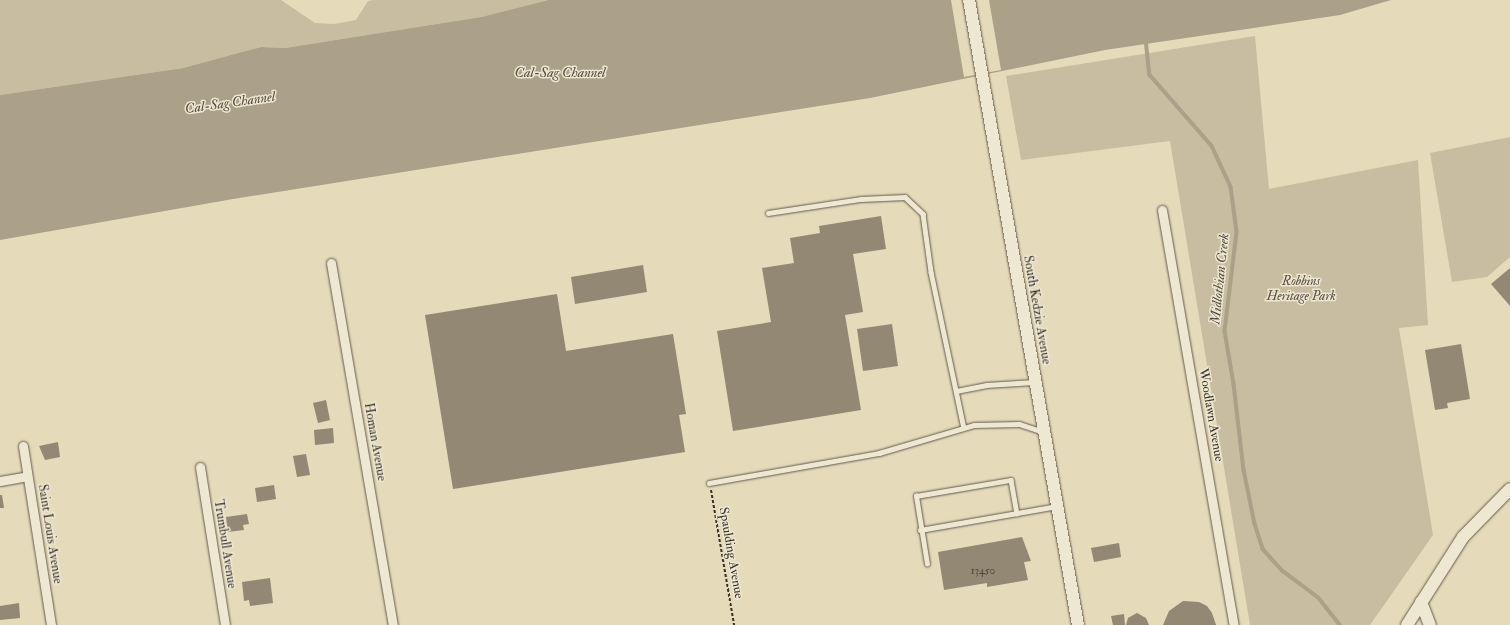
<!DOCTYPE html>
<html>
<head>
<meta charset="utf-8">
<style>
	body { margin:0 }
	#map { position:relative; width:1510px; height:625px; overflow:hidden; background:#e5daba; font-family:"IM FELL Double Pica",serif }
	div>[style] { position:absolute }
	.green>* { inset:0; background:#c8bda1 }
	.water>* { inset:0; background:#aba088 }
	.pier>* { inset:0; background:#e5daba }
	.stream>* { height:3.5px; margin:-1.75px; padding:0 1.75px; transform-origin:1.75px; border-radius:1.75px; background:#aba088 }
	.building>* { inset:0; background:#928873 }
	.path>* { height:2px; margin-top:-1px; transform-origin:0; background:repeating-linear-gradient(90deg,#393026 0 3px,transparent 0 5px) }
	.roads { filter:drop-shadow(0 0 1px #645a4b) drop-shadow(0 0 1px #645a4b) }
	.lane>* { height:4.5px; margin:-2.25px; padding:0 2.25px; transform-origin:2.25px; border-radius:2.25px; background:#eee7d2 }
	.street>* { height:9px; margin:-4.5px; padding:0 4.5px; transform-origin:4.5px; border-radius:4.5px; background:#eee7d2 }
	.secondary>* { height:12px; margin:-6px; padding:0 6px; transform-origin:6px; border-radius:6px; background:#eee7d2 }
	span { translate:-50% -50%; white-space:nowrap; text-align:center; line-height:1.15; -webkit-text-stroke:3px #eee7d2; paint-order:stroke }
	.number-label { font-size:11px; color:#4f4639 }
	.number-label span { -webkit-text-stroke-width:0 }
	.park-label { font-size:13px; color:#564c3f; font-style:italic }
	.street-label { font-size:13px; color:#393026 }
	.water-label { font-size:14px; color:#564c3e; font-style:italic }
</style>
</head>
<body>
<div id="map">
	<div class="green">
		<i style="clip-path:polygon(0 0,281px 0,315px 23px,334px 24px,356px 20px,368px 1px,373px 0,548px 0,481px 17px,285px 48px,261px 47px,183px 68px,0 95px)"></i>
		<i style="clip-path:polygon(1255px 36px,1269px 189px,1418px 160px,1428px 325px,1399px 328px,1433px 535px,1370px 625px,1250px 625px,1170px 141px,1021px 160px,1006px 76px)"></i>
		<i style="clip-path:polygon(1510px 137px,1510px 257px,1487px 277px,1452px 282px,1430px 153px)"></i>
	</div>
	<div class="water">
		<i style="clip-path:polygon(548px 0,1391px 0,1340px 15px,1105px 50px,870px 98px,233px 199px,0 240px,0 95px,183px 68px,261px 47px,285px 48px,481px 17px)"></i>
	</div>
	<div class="pier">
		<i style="clip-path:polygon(951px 0,989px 0,1001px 70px,964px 77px)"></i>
	</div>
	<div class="stream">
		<i style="left:1146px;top:39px;width:36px;rotate:84deg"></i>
		<i style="left:1150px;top:75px;width:94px;rotate:48.9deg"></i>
		<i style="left:1212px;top:146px;width:45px;rotate:65.1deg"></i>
		<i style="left:1231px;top:187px;width:45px;rotate:82.4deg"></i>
		<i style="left:1237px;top:232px;width:100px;rotate:96.9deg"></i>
		<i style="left:1225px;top:331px;width:54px;rotate:80.4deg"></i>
		<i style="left:1234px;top:384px;width:87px;rotate:83.4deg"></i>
		<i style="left:1244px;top:470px;width:55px;rotate:78.5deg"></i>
		<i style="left:1255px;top:524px;width:26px;rotate:72deg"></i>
		<i style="left:1263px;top:549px;width:30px;rotate:48deg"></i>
		<i style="left:1283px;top:571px;width:45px;rotate:36.9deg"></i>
		<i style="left:1319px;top:598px;width:34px;rotate:52deg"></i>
	</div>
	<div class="building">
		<i style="clip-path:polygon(881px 216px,886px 249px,853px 254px,863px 312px,845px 315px,861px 410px,733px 431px,717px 331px,771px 322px,762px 268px,794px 263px,790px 238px,820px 233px,819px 226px)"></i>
		<i style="clip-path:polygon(643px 265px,647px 292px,575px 304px,571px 277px)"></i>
		<i style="clip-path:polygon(1510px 268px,1510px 306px,1491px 284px)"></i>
		<i style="clip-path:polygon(557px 294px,566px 351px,673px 334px,686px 414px,679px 415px,685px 452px,453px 489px,425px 315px)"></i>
		<i style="clip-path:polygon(892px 324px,898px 366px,863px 371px,857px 329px)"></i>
		<i style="clip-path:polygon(1461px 344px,1470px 399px,1447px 403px,1448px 408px,1435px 410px,1425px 350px)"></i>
		<i style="clip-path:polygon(326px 400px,330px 420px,318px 423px,313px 403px)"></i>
		<i style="clip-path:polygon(333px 428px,334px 443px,315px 445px,314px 430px)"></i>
		<i style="clip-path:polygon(58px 442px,60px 457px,45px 460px,39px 446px)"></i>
		<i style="clip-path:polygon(306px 454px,310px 475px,297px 477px,293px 456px)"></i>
		<i style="clip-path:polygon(274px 485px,276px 499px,257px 502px,255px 488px)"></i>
		<i style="clip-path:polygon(0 495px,2px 495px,4px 508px,0 508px)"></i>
		<i style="clip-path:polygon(247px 514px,249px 524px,243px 525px,244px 530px,228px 532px,226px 517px)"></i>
		<i style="clip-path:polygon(1022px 537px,1031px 561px,1024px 562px,1028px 580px,987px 587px,987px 583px,944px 590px,938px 552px)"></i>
		<i style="clip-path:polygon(1119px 543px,1121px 557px,1094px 562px,1091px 548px)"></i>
		<i style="clip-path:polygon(270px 578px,273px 603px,250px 606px,249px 600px,244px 601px,242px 582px)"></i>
		<i style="clip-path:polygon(1183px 601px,1199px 602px,1207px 606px,1212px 613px,1216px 625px,1163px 625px,1169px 611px)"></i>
		<i style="clip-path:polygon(19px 603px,20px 618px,0 620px,0 606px)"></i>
		<i style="clip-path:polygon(1137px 613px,1146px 618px,1149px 625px,1126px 625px,1128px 618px)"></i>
		<i style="clip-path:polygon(1124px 614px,1125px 625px,1113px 625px,1111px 616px)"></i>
	</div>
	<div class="path">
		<i style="left:711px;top:490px;width:137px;rotate:80.3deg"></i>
	</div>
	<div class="roads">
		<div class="lane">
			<i style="left:768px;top:213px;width:94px;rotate:-8.6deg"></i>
			<i style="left:861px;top:199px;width:44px;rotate:-2.6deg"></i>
			<i style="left:905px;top:197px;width:25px;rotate:43deg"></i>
			<i style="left:923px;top:214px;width:59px;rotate:82.1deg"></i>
			<i style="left:931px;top:272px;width:159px;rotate:78.1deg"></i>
			<i style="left:956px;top:391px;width:31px;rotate:-11deg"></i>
			<i style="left:986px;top:385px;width:48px;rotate:-3.6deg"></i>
			<i style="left:709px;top:483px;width:173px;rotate:-10deg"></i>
			<i style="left:879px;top:453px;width:99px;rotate:-16.4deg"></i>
			<i style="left:974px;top:425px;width:45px;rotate:-1.3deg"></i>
			<i style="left:1019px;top:424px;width:26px;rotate:18deg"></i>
			<i style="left:920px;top:530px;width:139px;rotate:-9.9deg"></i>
			<i style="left:927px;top:564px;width:69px;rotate:-99.2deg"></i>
			<i style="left:916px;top:496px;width:96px;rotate:-9.6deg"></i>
			<i style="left:1011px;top:480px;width:34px;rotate:80deg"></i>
		</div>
		<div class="street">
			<i style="left:1162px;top:210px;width:421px;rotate:80.2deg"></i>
			<i style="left:331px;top:263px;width:367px;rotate:80.3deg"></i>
			<i style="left:23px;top:446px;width:181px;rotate:81.1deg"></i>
			<i style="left:200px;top:467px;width:160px;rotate:81deg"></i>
			<i style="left:0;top:481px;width:27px;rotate:-10deg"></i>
		</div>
		<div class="secondary">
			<i style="left:969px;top:0;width:634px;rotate:80.11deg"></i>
			<i style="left:1421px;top:602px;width:25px;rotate:69deg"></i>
			<i style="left:1407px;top:625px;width:104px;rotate:-57.5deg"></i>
			<i style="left:1463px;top:537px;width:67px;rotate:-45.6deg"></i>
		</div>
	</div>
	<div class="number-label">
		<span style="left:983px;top:571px">13450</span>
	</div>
	<div class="park-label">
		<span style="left:1301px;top:289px">Robbins<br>Heritage Park</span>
	</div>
	<div class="street-label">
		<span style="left:1037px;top:310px;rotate:80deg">South Kedzie Avenue</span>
		<span style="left:1211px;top:415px;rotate:80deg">Woodlawn Avenue</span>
		<span style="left:375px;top:442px;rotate:80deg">Homan Avenue</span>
		<span style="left:50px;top:534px;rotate:81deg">Saint Louis Avenue</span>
		<span style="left:225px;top:544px;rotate:81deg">Trumbull Avenue</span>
		<span style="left:731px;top:553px;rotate:80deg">Spaulding Avenue</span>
	</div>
	<div class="water-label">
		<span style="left:560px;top:73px">Cal-Sag Channel</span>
		<span style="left:230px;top:103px;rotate:-8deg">Cal-Sag Channel</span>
		<span style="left:1220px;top:279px;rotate:-84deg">Midlothian Creek</span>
	</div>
</div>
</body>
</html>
